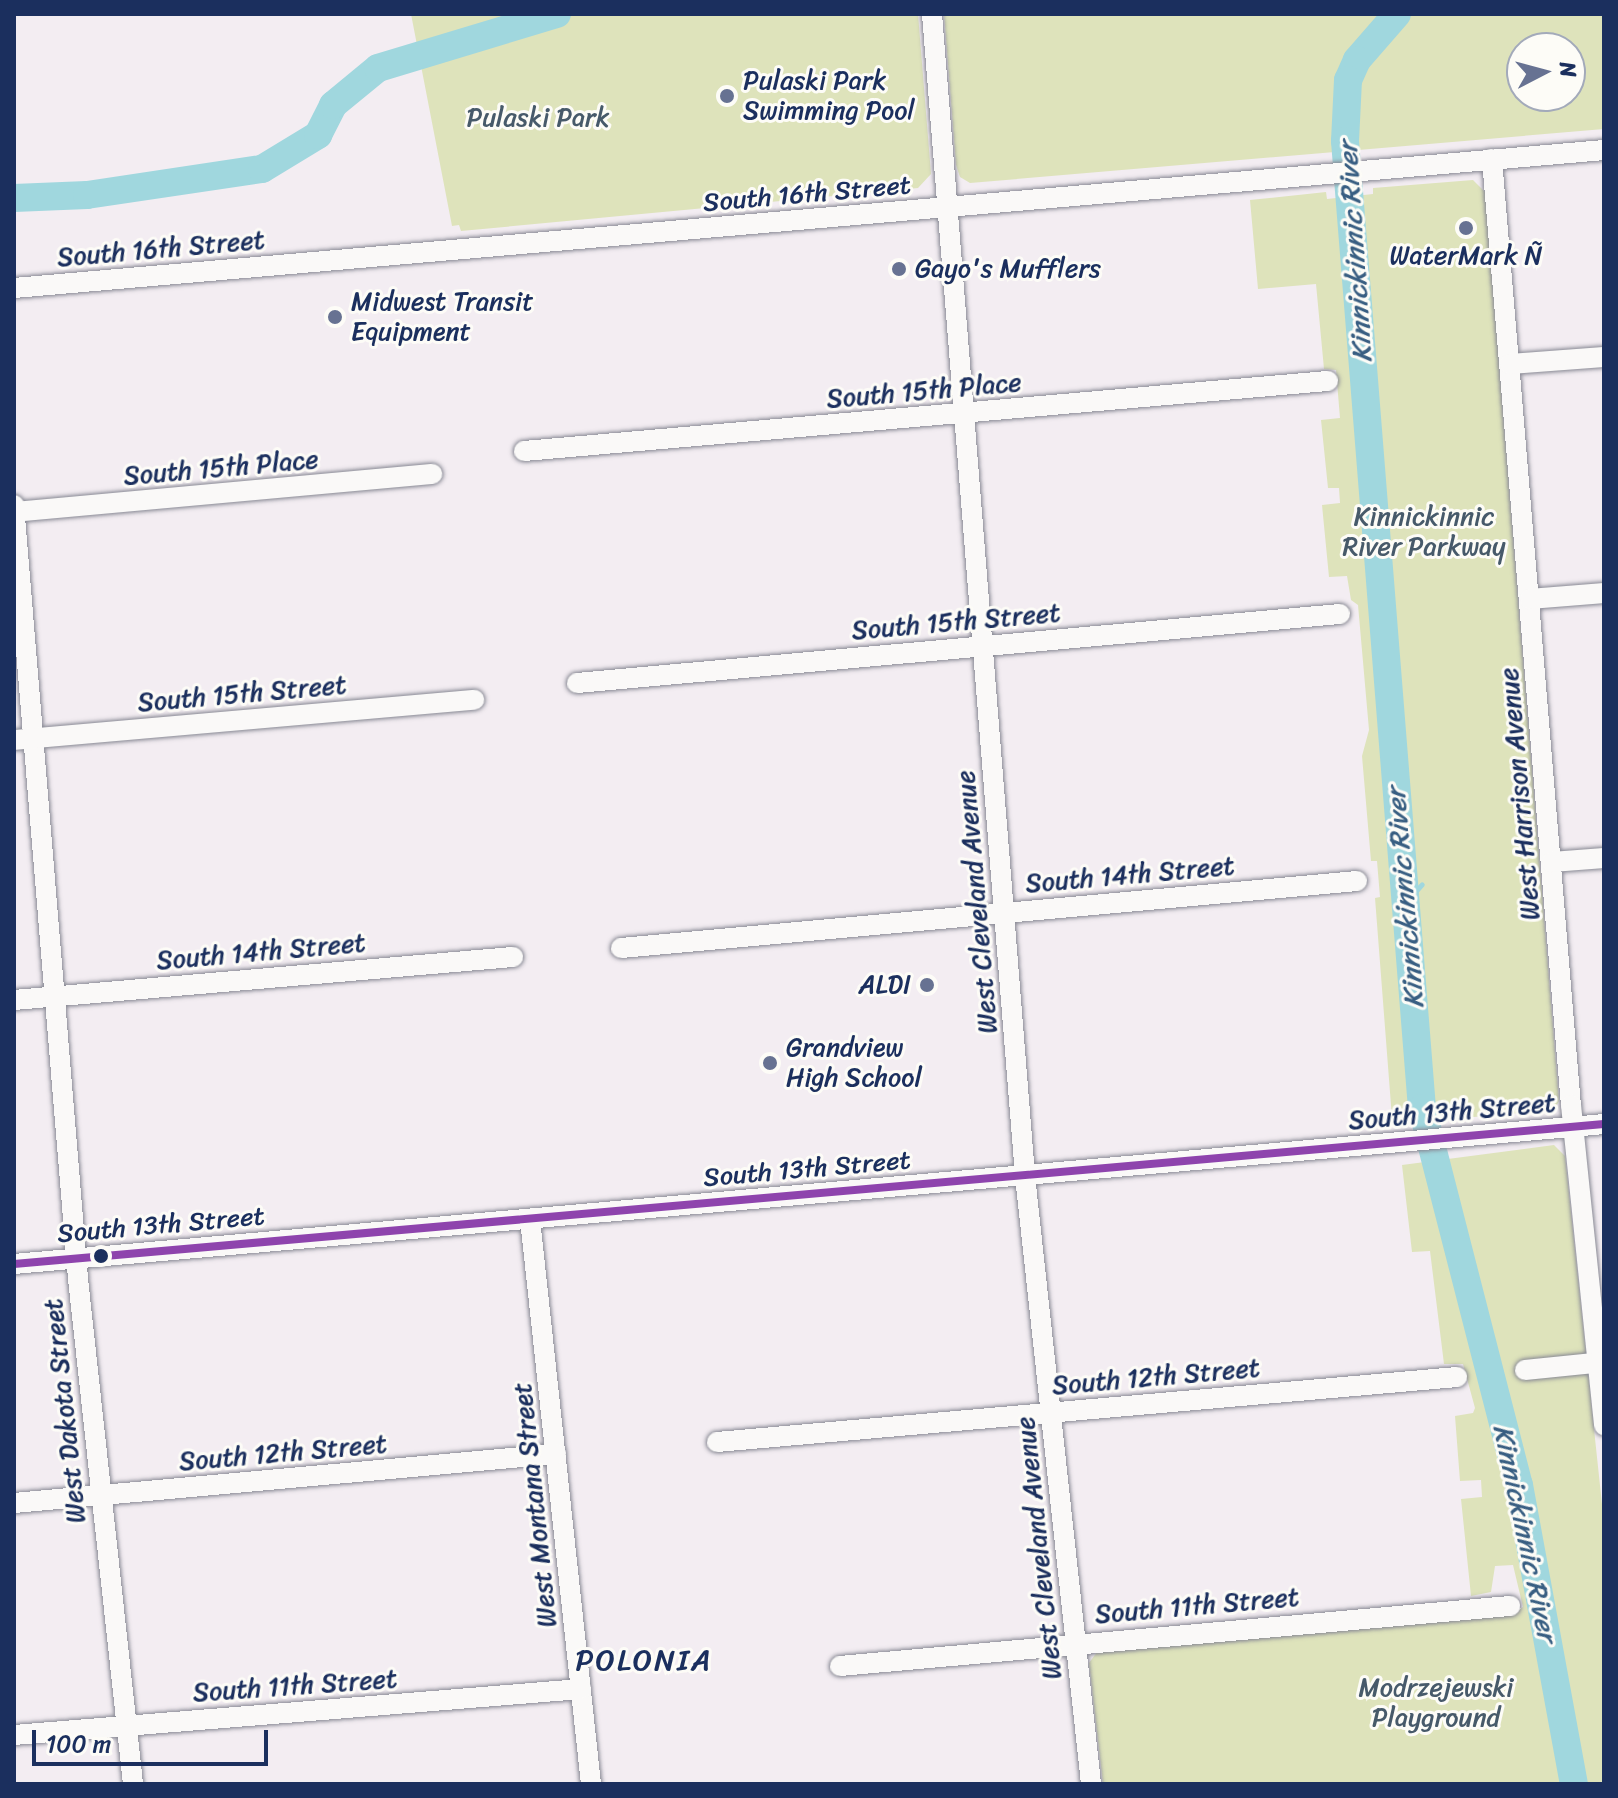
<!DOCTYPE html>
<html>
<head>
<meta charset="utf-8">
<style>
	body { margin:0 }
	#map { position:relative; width:1618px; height:1798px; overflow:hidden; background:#f3edf2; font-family:Sriracha,sans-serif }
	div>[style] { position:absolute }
	.green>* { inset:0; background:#dee3bb }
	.stream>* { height:5px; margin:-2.5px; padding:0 2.5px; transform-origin:2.5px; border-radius:2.5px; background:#a0d7de }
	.river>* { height:28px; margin:-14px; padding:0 14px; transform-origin:14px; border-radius:14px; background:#a0d7de }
	.roads { filter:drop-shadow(0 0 2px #888994) drop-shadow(0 0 2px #888994) }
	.minor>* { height:20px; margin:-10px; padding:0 10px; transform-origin:10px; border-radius:10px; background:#faf9f8 }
	.bus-1>* { height:8px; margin:-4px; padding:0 4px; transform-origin:4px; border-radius:4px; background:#8e44ad }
	.dots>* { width:22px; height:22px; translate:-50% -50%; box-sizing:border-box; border:4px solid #fdfcf7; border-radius:50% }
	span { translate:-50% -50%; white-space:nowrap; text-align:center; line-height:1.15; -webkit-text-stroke:6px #fdfcf7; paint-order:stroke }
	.poi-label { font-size:26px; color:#1b2f5e }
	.left { translate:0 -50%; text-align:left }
	.right { translate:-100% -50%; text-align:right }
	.park-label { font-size:26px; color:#475a6a }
	.street-label { font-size:26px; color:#1b2f5e }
	.water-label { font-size:28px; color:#385e82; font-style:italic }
	.quarter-label { font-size:30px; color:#1b2f5e; letter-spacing:2px }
	.frame { position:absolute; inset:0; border:16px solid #1b2f5e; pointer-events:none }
	.north { position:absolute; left:1506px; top:32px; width:80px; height:80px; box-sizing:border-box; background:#fdfcf7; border:2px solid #a3aaba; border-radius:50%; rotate:84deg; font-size:22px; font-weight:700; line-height:32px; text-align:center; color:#1b2f5e }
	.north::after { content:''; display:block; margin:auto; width:28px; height:36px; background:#677292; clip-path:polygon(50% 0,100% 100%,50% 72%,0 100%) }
	.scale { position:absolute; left:32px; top:1730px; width:236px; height:36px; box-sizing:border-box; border:4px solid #1b2f5e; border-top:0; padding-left:10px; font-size:24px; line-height:28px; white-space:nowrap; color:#1b2f5e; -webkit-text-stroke:6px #fdfcf7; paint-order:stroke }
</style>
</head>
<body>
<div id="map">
	<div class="green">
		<i style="clip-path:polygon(411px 14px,918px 14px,931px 174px,918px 188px,461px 231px,459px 225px,452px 226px)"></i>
		<i style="clip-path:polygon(evenodd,944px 14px,1604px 14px,1604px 129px,970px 183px,960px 177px,956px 165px,944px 14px,1522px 48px,1570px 48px,1570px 96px,1522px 96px,1522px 48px)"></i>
		<i style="clip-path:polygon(1473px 180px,1485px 192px,1559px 1101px,1554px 1110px,1450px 1119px,1449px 1114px,1392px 1118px,1375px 898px,1380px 897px,1377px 861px,1371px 861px,1362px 756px,1369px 730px,1358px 605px,1351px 600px,1347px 576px,1329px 577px,1322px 505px,1340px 503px,1339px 488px,1328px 488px,1321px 420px,1340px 418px,1336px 370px,1324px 369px,1316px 284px,1258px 289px,1250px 200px,1326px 192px,1327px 199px,1373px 194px,1373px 188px)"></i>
		<i style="clip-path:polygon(1554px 1145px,1565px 1156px,1604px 1523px,1604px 1784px,1103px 1784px,1089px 1663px,1097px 1652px,1510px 1615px,1523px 1607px,1513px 1565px,1495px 1566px,1491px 1592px,1471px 1596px,1461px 1499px,1482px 1497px,1481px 1480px,1460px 1481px,1455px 1416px,1473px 1413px,1475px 1408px,1463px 1364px,1444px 1364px,1430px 1251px,1412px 1252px,1402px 1165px)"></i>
	</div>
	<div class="stream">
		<i style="left:1405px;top:903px;width:25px;rotate:-48deg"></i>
	</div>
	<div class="river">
		<i style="left:1397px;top:14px;width:61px;rotate:131deg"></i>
		<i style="left:1357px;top:60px;width:22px;rotate:114deg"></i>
		<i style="left:1348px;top:80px;width:61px;rotate:92.8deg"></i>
		<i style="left:1345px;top:141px;width:970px;rotate:85.45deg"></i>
		<i style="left:1422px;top:1108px;width:389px;rotate:75.6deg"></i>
		<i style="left:1519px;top:1485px;width:304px;rotate:79.6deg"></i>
		<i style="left:14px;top:198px;width:73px;rotate:-2.4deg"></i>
		<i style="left:87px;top:195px;width:177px;rotate:-8.5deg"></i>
		<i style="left:262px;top:169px;width:66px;rotate:-31.3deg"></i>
		<i style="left:318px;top:135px;width:34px;rotate:-63deg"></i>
		<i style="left:333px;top:105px;width:58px;rotate:-39.4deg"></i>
		<i style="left:378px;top:68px;width:187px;rotate:-16.8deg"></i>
	</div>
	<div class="roads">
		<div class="minor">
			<i style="left:932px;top:14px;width:1166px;rotate:85.42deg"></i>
			<i style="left:1025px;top:1176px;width:612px;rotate:83.8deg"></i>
			<i style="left:1492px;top:159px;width:949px;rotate:85.23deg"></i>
			<i style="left:1571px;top:1105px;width:322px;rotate:84.1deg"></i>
			<i style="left:14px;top:288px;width:1596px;rotate:-4.96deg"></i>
			<i style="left:1510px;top:364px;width:94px;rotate:-4.3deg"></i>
			<i style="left:524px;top:451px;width:807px;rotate:-4.98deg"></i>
			<i style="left:14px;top:505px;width:777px;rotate:85.27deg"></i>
			<i style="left:78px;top:1279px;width:508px;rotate:83.78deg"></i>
			<i style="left:14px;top:512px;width:420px;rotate:-5.2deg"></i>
			<i style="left:1530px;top:599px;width:74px;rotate:-4.6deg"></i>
			<i style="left:577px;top:683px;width:766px;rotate:-5.17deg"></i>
			<i style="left:14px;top:740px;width:462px;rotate:-5deg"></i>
			<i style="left:1552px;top:862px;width:52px;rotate:-4.4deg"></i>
			<i style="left:621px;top:948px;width:739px;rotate:-5.2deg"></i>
			<i style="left:14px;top:1000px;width:501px;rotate:-4.93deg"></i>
			<i style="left:530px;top:1219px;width:568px;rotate:83.84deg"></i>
			<i style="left:14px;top:1264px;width:1596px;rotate:-5.03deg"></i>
			<i style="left:1525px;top:1370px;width:79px;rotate:-5.8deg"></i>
			<i style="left:717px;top:1442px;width:743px;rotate:-5.02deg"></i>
			<i style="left:14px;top:1503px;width:544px;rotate:-5.17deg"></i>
			<i style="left:840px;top:1666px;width:673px;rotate:-5.12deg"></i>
			<i style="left:14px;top:1735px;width:569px;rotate:-4.64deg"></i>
		</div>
	</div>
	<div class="bus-1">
		<i style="left:14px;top:1264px;width:1596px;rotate:-5.03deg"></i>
	</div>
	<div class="dots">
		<i style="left:727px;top:96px;background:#677292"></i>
		<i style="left:1466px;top:228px;background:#677292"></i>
		<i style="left:899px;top:269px;background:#677292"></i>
		<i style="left:335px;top:317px;background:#677292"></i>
		<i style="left:927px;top:985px;background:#677292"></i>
		<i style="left:770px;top:1063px;background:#677292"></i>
		<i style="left:101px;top:1256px;background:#1b2f5e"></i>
	</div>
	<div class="poi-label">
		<span class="left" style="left:743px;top:96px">Pulaski Park<br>Swimming Pool</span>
		<span style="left:1466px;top:256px">WaterMark Ñ</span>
		<span class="left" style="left:915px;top:269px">Gayo's Mufflers</span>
		<span class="left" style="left:351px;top:317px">Midwest Transit<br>Equipment</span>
		<span class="right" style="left:911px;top:985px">ALDI</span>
		<span class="left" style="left:786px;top:1063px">Grandview<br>High School</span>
	</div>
	<div class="park-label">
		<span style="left:538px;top:118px">Pulaski Park</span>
		<span style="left:1424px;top:532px">Kinnickinnic<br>River Parkway</span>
		<span style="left:1436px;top:1703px">Modrzejewski<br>Playground</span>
	</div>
	<div class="street-label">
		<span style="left:807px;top:194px;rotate:-5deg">South 16th Street</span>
		<span style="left:161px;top:249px;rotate:-5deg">South 16th Street</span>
		<span style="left:924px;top:391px;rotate:-5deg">South 15th Place</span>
		<span style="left:221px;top:468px;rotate:-5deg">South 15th Place</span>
		<span style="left:956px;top:622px;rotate:-5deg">South 15th Street</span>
		<span style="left:242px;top:694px;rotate:-5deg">South 15th Street</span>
		<span style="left:1520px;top:794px;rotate:-95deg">West Harrison Avenue</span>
		<span style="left:1130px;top:875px;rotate:-5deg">South 14th Street</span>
		<span style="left:977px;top:902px;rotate:-95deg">West Cleveland Avenue</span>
		<span style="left:261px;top:952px;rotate:-5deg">South 14th Street</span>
		<span style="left:1452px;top:1112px;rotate:-5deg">South 13th Street</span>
		<span style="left:807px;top:1169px;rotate:-5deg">South 13th Street</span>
		<span style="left:161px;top:1225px;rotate:-5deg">South 13th Street</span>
		<span style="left:1156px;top:1377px;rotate:-5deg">South 12th Street</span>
		<span style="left:65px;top:1411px;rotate:-96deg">West Dakota Street</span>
		<span style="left:283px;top:1453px;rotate:-5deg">South 12th Street</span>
		<span style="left:535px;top:1505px;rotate:-96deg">West Montana Street</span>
		<span style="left:1039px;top:1548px;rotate:-96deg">West Cleveland Avenue</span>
		<span style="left:1197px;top:1606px;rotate:-5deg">South 11th Street</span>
		<span style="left:295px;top:1686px;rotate:-4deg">South 11th Street</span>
	</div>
	<div class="water-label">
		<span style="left:1355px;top:252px;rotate:-94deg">Kinnickinnic River</span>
		<span style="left:1405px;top:898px;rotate:-95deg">Kinnickinnic River</span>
		<span style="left:1525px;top:1533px;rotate:78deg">Kinnickinnic River</span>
	</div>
	<div class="quarter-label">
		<span style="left:644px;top:1660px">POLONIA</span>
	</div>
	<div class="frame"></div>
	<div class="north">N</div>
	<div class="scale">100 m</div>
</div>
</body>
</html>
